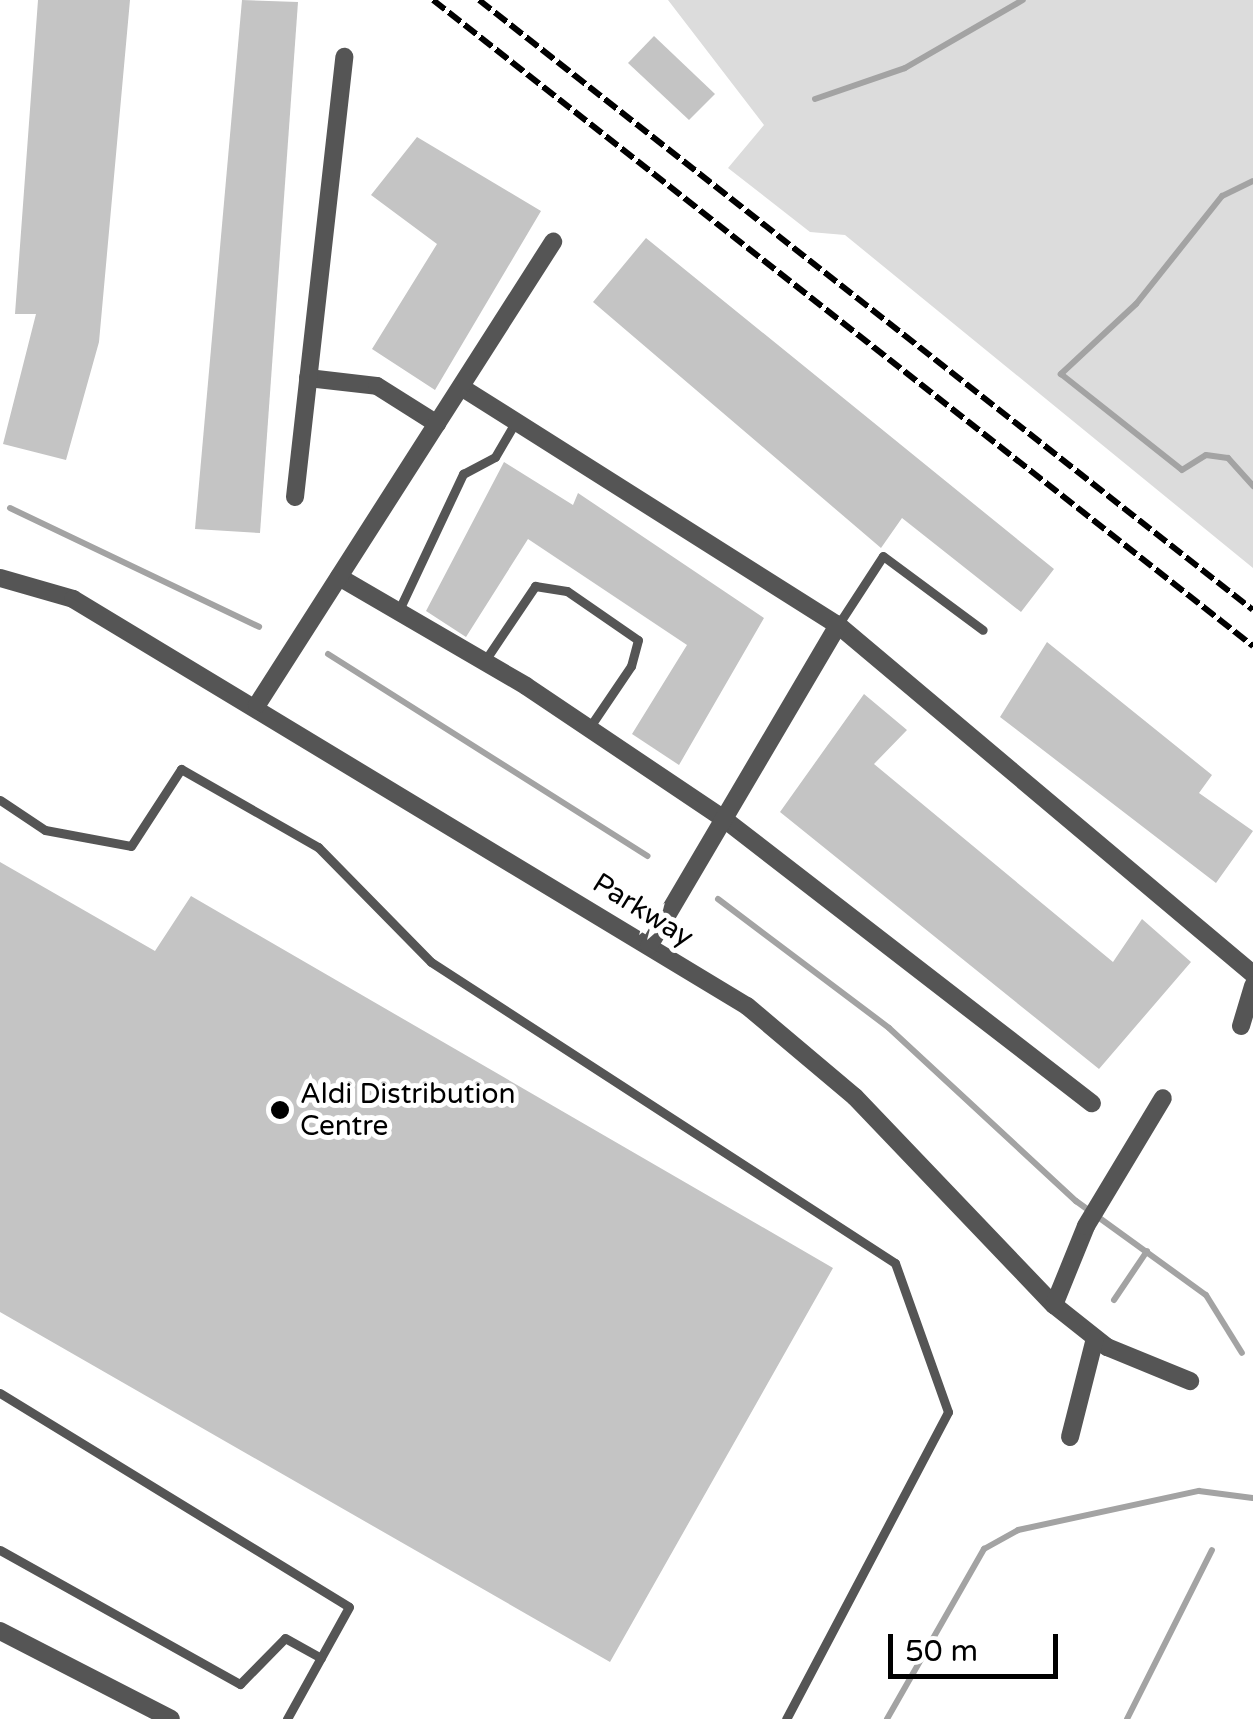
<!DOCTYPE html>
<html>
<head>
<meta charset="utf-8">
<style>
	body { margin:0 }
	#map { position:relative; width:1253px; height:1719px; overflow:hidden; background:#fff; font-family:"Varela Round",sans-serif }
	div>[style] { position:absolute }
	.green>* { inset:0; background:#dcdcdc }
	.stream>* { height:6px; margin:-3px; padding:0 3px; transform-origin:3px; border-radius:3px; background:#a3a3a3 }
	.building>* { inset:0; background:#c4c4c4 }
	.service>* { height:9px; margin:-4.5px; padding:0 4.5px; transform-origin:4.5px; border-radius:4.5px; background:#555 }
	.minor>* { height:18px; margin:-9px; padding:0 9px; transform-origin:9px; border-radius:9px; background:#555 }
	.rail>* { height:6px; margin-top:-3px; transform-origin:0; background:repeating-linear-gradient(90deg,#000 0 15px,transparent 0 20px) }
	.dots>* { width:28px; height:28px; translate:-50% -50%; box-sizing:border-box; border:5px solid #fff; border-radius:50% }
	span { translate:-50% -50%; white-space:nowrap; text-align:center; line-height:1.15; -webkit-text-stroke:10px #fff; paint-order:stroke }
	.street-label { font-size:28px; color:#000 }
	.poi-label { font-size:28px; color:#000 }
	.left { translate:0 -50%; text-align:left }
	.scale { position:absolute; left:888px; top:1634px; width:170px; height:45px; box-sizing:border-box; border:5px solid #000; border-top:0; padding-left:12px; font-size:30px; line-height:35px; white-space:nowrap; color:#000; -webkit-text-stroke:8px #fff; paint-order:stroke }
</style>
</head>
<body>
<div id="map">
	<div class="green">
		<i style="clip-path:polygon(668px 0,1253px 0,1253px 568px,845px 235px,810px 232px,728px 168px,764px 125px)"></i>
	</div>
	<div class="stream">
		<i style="left:815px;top:99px;width:95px;rotate:-19deg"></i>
		<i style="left:905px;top:68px;width:136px;rotate:-30deg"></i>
		<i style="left:1253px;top:181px;width:34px;rotate:154deg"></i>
		<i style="left:1222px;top:196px;width:138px;rotate:128.5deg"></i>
		<i style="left:1136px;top:304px;width:103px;rotate:137deg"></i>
		<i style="left:1061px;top:374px;width:154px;rotate:38.4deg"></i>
		<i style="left:1182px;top:470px;width:28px;rotate:-32deg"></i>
		<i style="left:1206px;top:455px;width:22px;rotate:8deg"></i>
		<i style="left:1228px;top:458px;width:38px;rotate:48deg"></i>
		<i style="left:10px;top:508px;width:276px;rotate:25.5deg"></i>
		<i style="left:328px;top:654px;width:378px;rotate:32.3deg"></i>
		<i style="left:718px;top:899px;width:214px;rotate:37deg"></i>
		<i style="left:889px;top:1028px;width:255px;rotate:42.8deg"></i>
		<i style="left:1076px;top:1201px;width:160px;rotate:35.9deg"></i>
		<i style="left:1206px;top:1295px;width:68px;rotate:58.2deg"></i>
		<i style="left:1114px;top:1300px;width:59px;rotate:-56deg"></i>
		<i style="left:887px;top:1719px;width:196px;rotate:-60.3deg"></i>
		<i style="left:984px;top:1549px;width:39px;rotate:-29deg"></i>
		<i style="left:1018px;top:1530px;width:185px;rotate:-12.2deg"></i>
		<i style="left:1199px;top:1491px;width:54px;rotate:7.4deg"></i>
		<i style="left:1127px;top:1719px;width:189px;rotate:-63.3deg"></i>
	</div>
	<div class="building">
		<i style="clip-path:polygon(38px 0,130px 0,99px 342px,66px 460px,3px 444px,36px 314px,15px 314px)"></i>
		<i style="clip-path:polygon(242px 0,298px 2px,260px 533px,195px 529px)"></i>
		<i style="clip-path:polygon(654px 36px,715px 94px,689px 120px,628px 63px)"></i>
		<i style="clip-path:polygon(417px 137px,541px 211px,435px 390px,372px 349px,437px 244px,371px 195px)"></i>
		<i style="clip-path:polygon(646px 238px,1054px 569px,1021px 612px,902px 518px,881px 548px,593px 302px)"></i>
		<i style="clip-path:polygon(504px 462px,573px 505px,578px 493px,764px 618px,679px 765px,632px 734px,687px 645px,528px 539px,466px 637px,426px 611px)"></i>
		<i style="clip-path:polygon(1047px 642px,1212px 775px,1199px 793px,1253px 831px,1216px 883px,1000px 717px)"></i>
		<i style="clip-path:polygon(864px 694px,907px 730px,874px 764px,1113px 962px,1142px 919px,1191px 962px,1099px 1069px,780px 812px)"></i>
		<i style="clip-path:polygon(0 862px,155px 951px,191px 896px,833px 1268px,610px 1662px,0 1312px)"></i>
	</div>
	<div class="service">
		<i style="left:398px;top:612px;width:153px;rotate:-64.8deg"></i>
		<i style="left:463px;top:474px;width:36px;rotate:-28deg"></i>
		<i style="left:495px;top:457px;width:42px;rotate:-59.7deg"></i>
		<i style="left:838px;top:625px;width:82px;rotate:-56.9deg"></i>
		<i style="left:883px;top:556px;width:124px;rotate:36.5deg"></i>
		<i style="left:484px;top:662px;width:92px;rotate:-56.1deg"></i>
		<i style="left:535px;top:586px;width:32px;rotate:9deg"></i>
		<i style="left:567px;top:591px;width:86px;rotate:34.6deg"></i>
		<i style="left:638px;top:640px;width:27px;rotate:105deg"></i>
		<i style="left:631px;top:666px;width:75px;rotate:124.1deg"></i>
		<i style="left:0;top:800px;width:54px;rotate:33.7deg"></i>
		<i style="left:45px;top:830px;width:87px;rotate:10.5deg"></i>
		<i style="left:131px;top:846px;width:92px;rotate:-57deg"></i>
		<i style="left:181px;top:769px;width:158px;rotate:29.7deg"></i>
		<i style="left:318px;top:847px;width:161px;rotate:45.5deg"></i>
		<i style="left:431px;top:962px;width:553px;rotate:32.97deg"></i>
		<i style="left:895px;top:1263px;width:158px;rotate:70.4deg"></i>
		<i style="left:948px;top:1412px;width:347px;rotate:117.8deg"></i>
		<i style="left:0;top:1393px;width:409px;rotate:31.5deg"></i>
		<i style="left:349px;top:1607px;width:128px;rotate:119deg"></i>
		<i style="left:0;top:1550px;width:275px;rotate:29.2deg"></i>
		<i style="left:240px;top:1684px;width:64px;rotate:-45.6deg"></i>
		<i style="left:285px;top:1638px;width:41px;rotate:29.1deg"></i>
	</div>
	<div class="minor">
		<i style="left:308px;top:378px;width:69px;rotate:6.6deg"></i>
		<i style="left:377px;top:386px;width:71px;rotate:32.3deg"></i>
		<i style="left:461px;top:387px;width:446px;rotate:32.3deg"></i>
		<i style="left:838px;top:625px;width:542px;rotate:40.06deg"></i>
		<i style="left:295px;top:497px;width:443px;rotate:-83.6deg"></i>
		<i style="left:339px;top:577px;width:216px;rotate:30.2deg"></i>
		<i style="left:526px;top:686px;width:239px;rotate:33.9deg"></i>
		<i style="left:724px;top:819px;width:465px;rotate:37.7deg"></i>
		<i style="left:0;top:578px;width:76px;rotate:16deg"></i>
		<i style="left:73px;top:599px;width:787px;rotate:31.13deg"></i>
		<i style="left:747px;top:1006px;width:141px;rotate:40.1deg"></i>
		<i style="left:855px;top:1097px;width:288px;rotate:46.3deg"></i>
		<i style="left:1054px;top:1305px;width:68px;rotate:38.4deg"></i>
		<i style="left:1107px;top:1347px;width:90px;rotate:22.3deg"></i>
		<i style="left:257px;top:705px;width:550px;rotate:-57.41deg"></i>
		<i style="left:649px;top:946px;width:373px;rotate:-59.5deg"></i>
		<i style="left:1241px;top:1026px;width:42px;rotate:-73.3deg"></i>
		<i style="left:1054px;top:1305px;width:85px;rotate:-67.9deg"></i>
		<i style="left:1086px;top:1226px;width:149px;rotate:-59deg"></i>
		<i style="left:1070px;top:1437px;width:102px;rotate:-75.8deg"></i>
		<i style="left:0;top:1631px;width:192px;rotate:27.2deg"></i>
	</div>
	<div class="rail">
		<i style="left:433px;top:0;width:1044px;rotate:38.23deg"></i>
		<i style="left:479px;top:0;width:985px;rotate:38.24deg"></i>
	</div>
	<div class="dots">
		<i style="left:280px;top:1110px;background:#000"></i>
	</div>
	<div class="street-label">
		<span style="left:643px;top:910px;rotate:32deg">Parkway</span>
	</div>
	<div class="poi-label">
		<span class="left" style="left:300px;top:1110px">Aldi Distribution<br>Centre</span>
	</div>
	<div class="scale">50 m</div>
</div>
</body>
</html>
